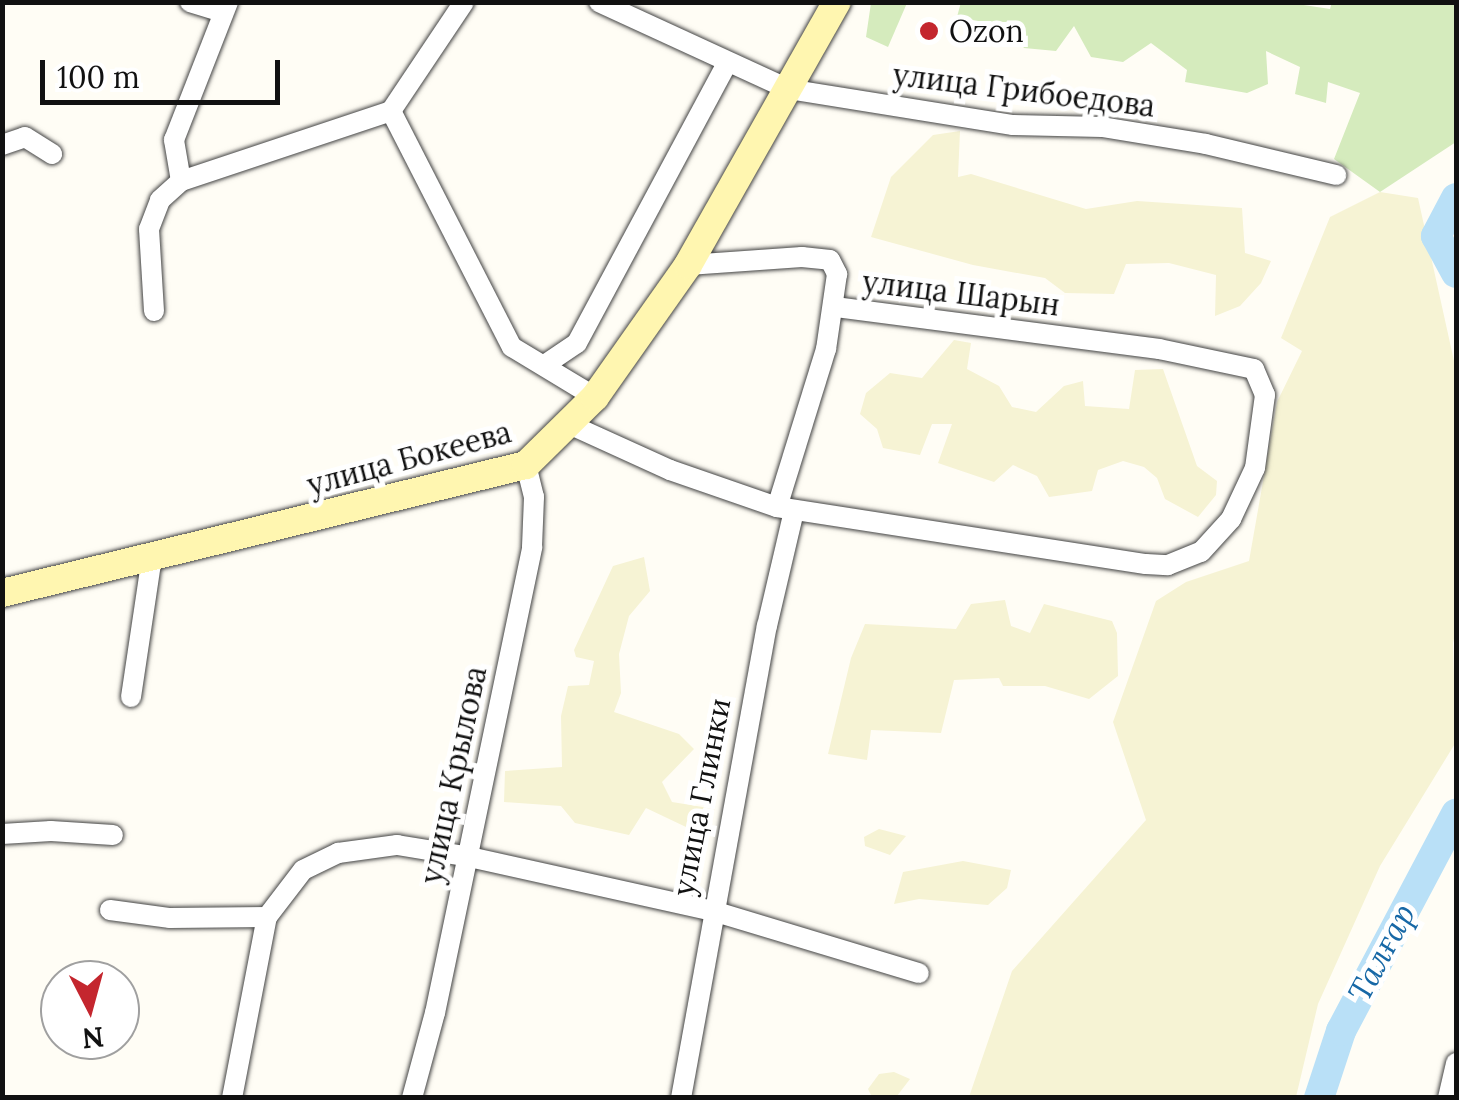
<!DOCTYPE html>
<html>
<head>
<meta charset="utf-8">
<style>
	body { margin:0 }
	#map { position:relative; width:1459px; height:1100px; overflow:hidden; background:#fffdf5; font-family:Lora,serif }
	div>[style] { position:absolute }
	.farmland>* { inset:0; background:#f6f3d4 }
	.green>* { inset:0; background:#d5ebbd }
	.river>* { height:30px; margin:-15px; padding:0 15px; transform-origin:15px; border-radius:15px; background:#b9e0f7 }
	.roads { filter:drop-shadow(0 0 2px #444) drop-shadow(0 0 2px #444) }
	.minor>* { height:20px; margin:-10px; padding:0 10px; transform-origin:10px; border-radius:10px; background:#fff }
	.secondary>* { height:28px; margin:-14px; padding:0 14px; transform-origin:14px; border-radius:14px; background:#fff6b0 }
	.dots>* { width:28px; height:28px; translate:-50% -50%; box-sizing:border-box; border:5px solid #fff; border-radius:50% }
	span { translate:-50% -50%; white-space:nowrap; text-align:center; line-height:1.15; -webkit-text-stroke:10px #fff; paint-order:stroke }
	.poi-label { font-size:30px; color:#111 }
	.left { translate:0 -50%; text-align:left }
	.street-label { font-size:30px; color:#111 }
	.water-label { font-size:32px; color:#1768a6; font-style:italic }
	.frame { position:absolute; inset:0; border:5px solid #111; pointer-events:none }
	.north { position:absolute; left:40px; top:960px; width:100px; height:100px; box-sizing:border-box; background:#fff; border:2px solid #a0a0a0; border-radius:50%; rotate:174deg; font-size:28px; font-weight:700; line-height:40px; text-align:center; color:#111 }
	.north::after { content:''; display:block; margin:auto; width:35px; height:45px; background:#c4262e; clip-path:polygon(50% 0,100% 100%,50% 72%,0 100%) }
	.scale { position:absolute; left:40px; top:60px; width:240px; height:45px; box-sizing:border-box; border:5px solid #111; border-top:0; padding-left:12px; font-size:30px; line-height:35px; white-space:nowrap; color:#111; -webkit-text-stroke:8px #fff; paint-order:stroke }
</style>
</head>
<body>
<div id="map">
	<div class="farmland">
		<i style="clip-path:polygon(960px 131px,958px 177px,971px 174px,1086px 209px,1137px 201px,1242px 208px,1245px 253px,1271px 261px,1261px 283px,1240px 306px,1215px 316px,1216px 275px,1169px 263px,1126px 264px,1114px 294px,1065px 293px,1045px 278px,973px 265px,871px 237px,891px 177px,933px 135px)"></i>
		<i style="clip-path:polygon(1380px 192px,1418px 198px,1456px 370px,1456px 629px,1453px 643px,1456px 742px,1380px 866px,1318px 1004px,1296px 1097px,969px 1097px,1012px 971px,1146px 820px,1113px 722px,1156px 601px,1186px 582px,1249px 561px,1277px 402px,1302px 351px,1281px 338px,1330px 217px)"></i>
		<i style="clip-path:polygon(954px 340px,971px 343px,967px 369px,999px 386px,1012px 407px,1036px 412px,1064px 386px,1083px 381px,1085px 406px,1129px 409px,1135px 370px,1163px 369px,1197px 466px,1217px 481px,1216px 495px,1198px 517px,1165px 499px,1157px 478px,1144px 467px,1123px 461px,1098px 470px,1092px 491px,1049px 497px,1037px 476px,1013px 465px,994px 482px,938px 463px,952px 424px,932px 424px,920px 455px,883px 448px,877px 429px,860px 414px,866px 393px,890px 373px,922px 378px)"></i>
		<i style="clip-path:polygon(644px 557px,650px 591px,629px 616px,619px 654px,621px 693px,614px 712px,679px 734px,694px 749px,662px 782px,672px 802px,715px 809px,707px 829px,686px 827px,646px 808px,629px 835px,575px 823px,561px 806px,504px 802px,505px 771px,562px 767px,561px 716px,568px 686px,589px 685px,594px 661px,576px 657px,574px 650px,613px 566px)"></i>
		<i style="clip-path:polygon(1005px 600px,1011px 626px,1030px 633px,1044px 604px,1112px 621px,1117px 633px,1118px 676px,1089px 699px,1045px 686px,1003px 686px,999px 678px,954px 680px,941px 733px,871px 730px,867px 760px,828px 754px,851px 658px,865px 624px,956px 629px,971px 604px)"></i>
		<i style="clip-path:polygon(879px 829px,906px 836px,890px 855px,865px 846px,864px 837px)"></i>
		<i style="clip-path:polygon(963px 861px,1011px 870px,1007px 888px,988px 905px,919px 899px,894px 904px,903px 872px)"></i>
		<i style="clip-path:polygon(894px 1072px,910px 1079px,897px 1096px,872px 1097px,868px 1089px,879px 1074px)"></i>
	</div>
	<div class="green">
		<i style="clip-path:polygon(961px 2px,1284px 2px,1330px 9px,1332px 2px,1456px 3px,1456px 142px,1380px 192px,1334px 159px,1360px 93px,1328px 82px,1326px 103px,1295px 94px,1300px 67px,1266px 51px,1268px 84px,1247px 93px,1185px 82px,1187px 70px,1151px 43px,1123px 62px,1091px 57px,1074px 26px,1056px 51px,1024px 48px,1010px 27px,957px 17px)"></i>
		<i style="clip-path:polygon(871px 3px,907px 3px,888px 47px,866px 37px)"></i>
	</div>
	<div class="river">
		<i style="left:1456px;top:198px;width:43px;rotate:117.8deg"></i>
		<i style="left:1436px;top:236px;width:42px;rotate:61.6deg"></i>
		<i style="left:1319px;top:1098px;width:71px;rotate:-71.8deg"></i>
		<i style="left:1341px;top:1031px;width:246px;rotate:-62.1deg"></i>
	</div>
	<div class="roads">
		<div class="minor">
			<i style="left:190px;top:2px;width:34px;rotate:17deg"></i>
			<i style="left:599px;top:2px;width:208px;rotate:24.7deg"></i>
			<i style="left:788px;top:89px;width:228px;rotate:9.1deg"></i>
			<i style="left:1013px;top:125px;width:89px;rotate:1.3deg"></i>
			<i style="left:1102px;top:127px;width:105px;rotate:9.3deg"></i>
			<i style="left:1206px;top:144px;width:134px;rotate:13.4deg"></i>
			<i style="left:391px;top:111px;width:265px;rotate:62.9deg"></i>
			<i style="left:512px;top:347px;width:97px;rotate:31.1deg"></i>
			<i style="left:2px;top:145px;width:24px;rotate:-19deg"></i>
			<i style="left:25px;top:137px;width:32px;rotate:32deg"></i>
			<i style="left:181px;top:181px;width:42px;rotate:-99.7deg"></i>
			<i style="left:174px;top:140px;width:148px;rotate:-68.6deg"></i>
			<i style="left:688px;top:265px;width:114px;rotate:-4deg"></i>
			<i style="left:802px;top:257px;width:28px;rotate:6deg"></i>
			<i style="left:830px;top:260px;width:16px;rotate:63deg"></i>
			<i style="left:837px;top:274px;width:76px;rotate:98.3deg"></i>
			<i style="left:826px;top:349px;width:165px;rotate:107.2deg"></i>
			<i style="left:154px;top:311px;width:82px;rotate:-93.5deg"></i>
			<i style="left:149px;top:229px;width:31px;rotate:-69deg"></i>
			<i style="left:160px;top:200px;width:28px;rotate:-42deg"></i>
			<i style="left:181px;top:181px;width:221px;rotate:-18.4deg"></i>
			<i style="left:391px;top:111px;width:131px;rotate:-56.2deg"></i>
			<i style="left:546px;top:364px;width:37px;rotate:-34deg"></i>
			<i style="left:577px;top:343px;width:318px;rotate:-61.8deg"></i>
			<i style="left:571px;top:425px;width:109px;rotate:24.4deg"></i>
			<i style="left:670px;top:470px;width:113px;rotate:19.1deg"></i>
			<i style="left:777px;top:507px;width:373px;rotate:8.8deg"></i>
			<i style="left:1146px;top:564px;width:22px;rotate:3deg"></i>
			<i style="left:1168px;top:565px;width:35px;rotate:-22deg"></i>
			<i style="left:1201px;top:552px;width:45px;rotate:-47.7deg"></i>
			<i style="left:1231px;top:519px;width:56px;rotate:-64.8deg"></i>
			<i style="left:1255px;top:468px;width:74px;rotate:-82.2deg"></i>
			<i style="left:1265px;top:395px;width:28px;rotate:-113deg"></i>
			<i style="left:1254px;top:369px;width:97px;rotate:-168.1deg"></i>
			<i style="left:1159px;top:349px;width:327px;rotate:-172.6deg"></i>
			<i style="left:131px;top:697px;width:142px;rotate:-81.5deg"></i>
			<i style="left:2px;top:834px;width:49px;rotate:-3.5deg"></i>
			<i style="left:51px;top:831px;width:62px;rotate:3.7deg"></i>
			<i style="left:110px;top:910px;width:61px;rotate:7.6deg"></i>
			<i style="left:170px;top:918px;width:97px;rotate:-0.6deg"></i>
			<i style="left:232px;top:1098px;width:184px;rotate:-79.1deg"></i>
			<i style="left:267px;top:917px;width:59px;rotate:-52.5deg"></i>
			<i style="left:303px;top:870px;width:39px;rotate:-26deg"></i>
			<i style="left:338px;top:853px;width:60px;rotate:-7.7deg"></i>
			<i style="left:397px;top:845px;width:69px;rotate:9.2deg"></i>
			<i style="left:465px;top:856px;width:254px;rotate:12.5deg"></i>
			<i style="left:713px;top:911px;width:215px;rotate:16.8deg"></i>
			<i style="left:412px;top:1098px;width:88px;rotate:-74.9deg"></i>
			<i style="left:435px;top:1013px;width:476px;rotate:-78.2deg"></i>
			<i style="left:532px;top:547px;width:50px;rotate:-87.7deg"></i>
			<i style="left:534px;top:497px;width:33px;rotate:-104deg"></i>
			<i style="left:681px;top:1098px;width:480px;rotate:-79.7deg"></i>
			<i style="left:767px;top:626px;width:118px;rotate:-76.8deg"></i>
			<i style="left:1448px;top:1098px;width:36px;rotate:-77deg"></i>
		</div>
		<div class="secondary">
			<i style="left:2px;top:593px;width:539px;rotate:-13.73deg"></i>
			<i style="left:526px;top:465px;width:97px;rotate:-44.6deg"></i>
			<i style="left:595px;top:397px;width:161px;rotate:-54.8deg"></i>
			<i style="left:688px;top:265px;width:302px;rotate:-60.5deg"></i>
		</div>
	</div>
	<div class="dots">
		<i style="left:929px;top:31px;background:#c4262e"></i>
	</div>
	<div class="poi-label">
		<span class="left" style="left:949px;top:31px">Ozon</span>
	</div>
	<div class="street-label">
		<span style="left:1024px;top:90px;rotate:7deg">улица Грибоедова</span>
		<span style="left:961px;top:293px;rotate:7deg">улица Шарын</span>
		<span style="left:409px;top:458px;rotate:-15deg">улица Бокеева</span>
		<span style="left:453px;top:775px;rotate:-78deg">улица Крылова</span>
		<span style="left:701px;top:797px;rotate:-79deg">улица Глинки</span>
	</div>
	<div class="water-label">
		<span style="left:1382px;top:953px;rotate:-62deg">Талғар</span>
	</div>
	<div class="frame"></div>
	<div class="north">N</div>
	<div class="scale">100 m</div>
</div>
</body>
</html>
